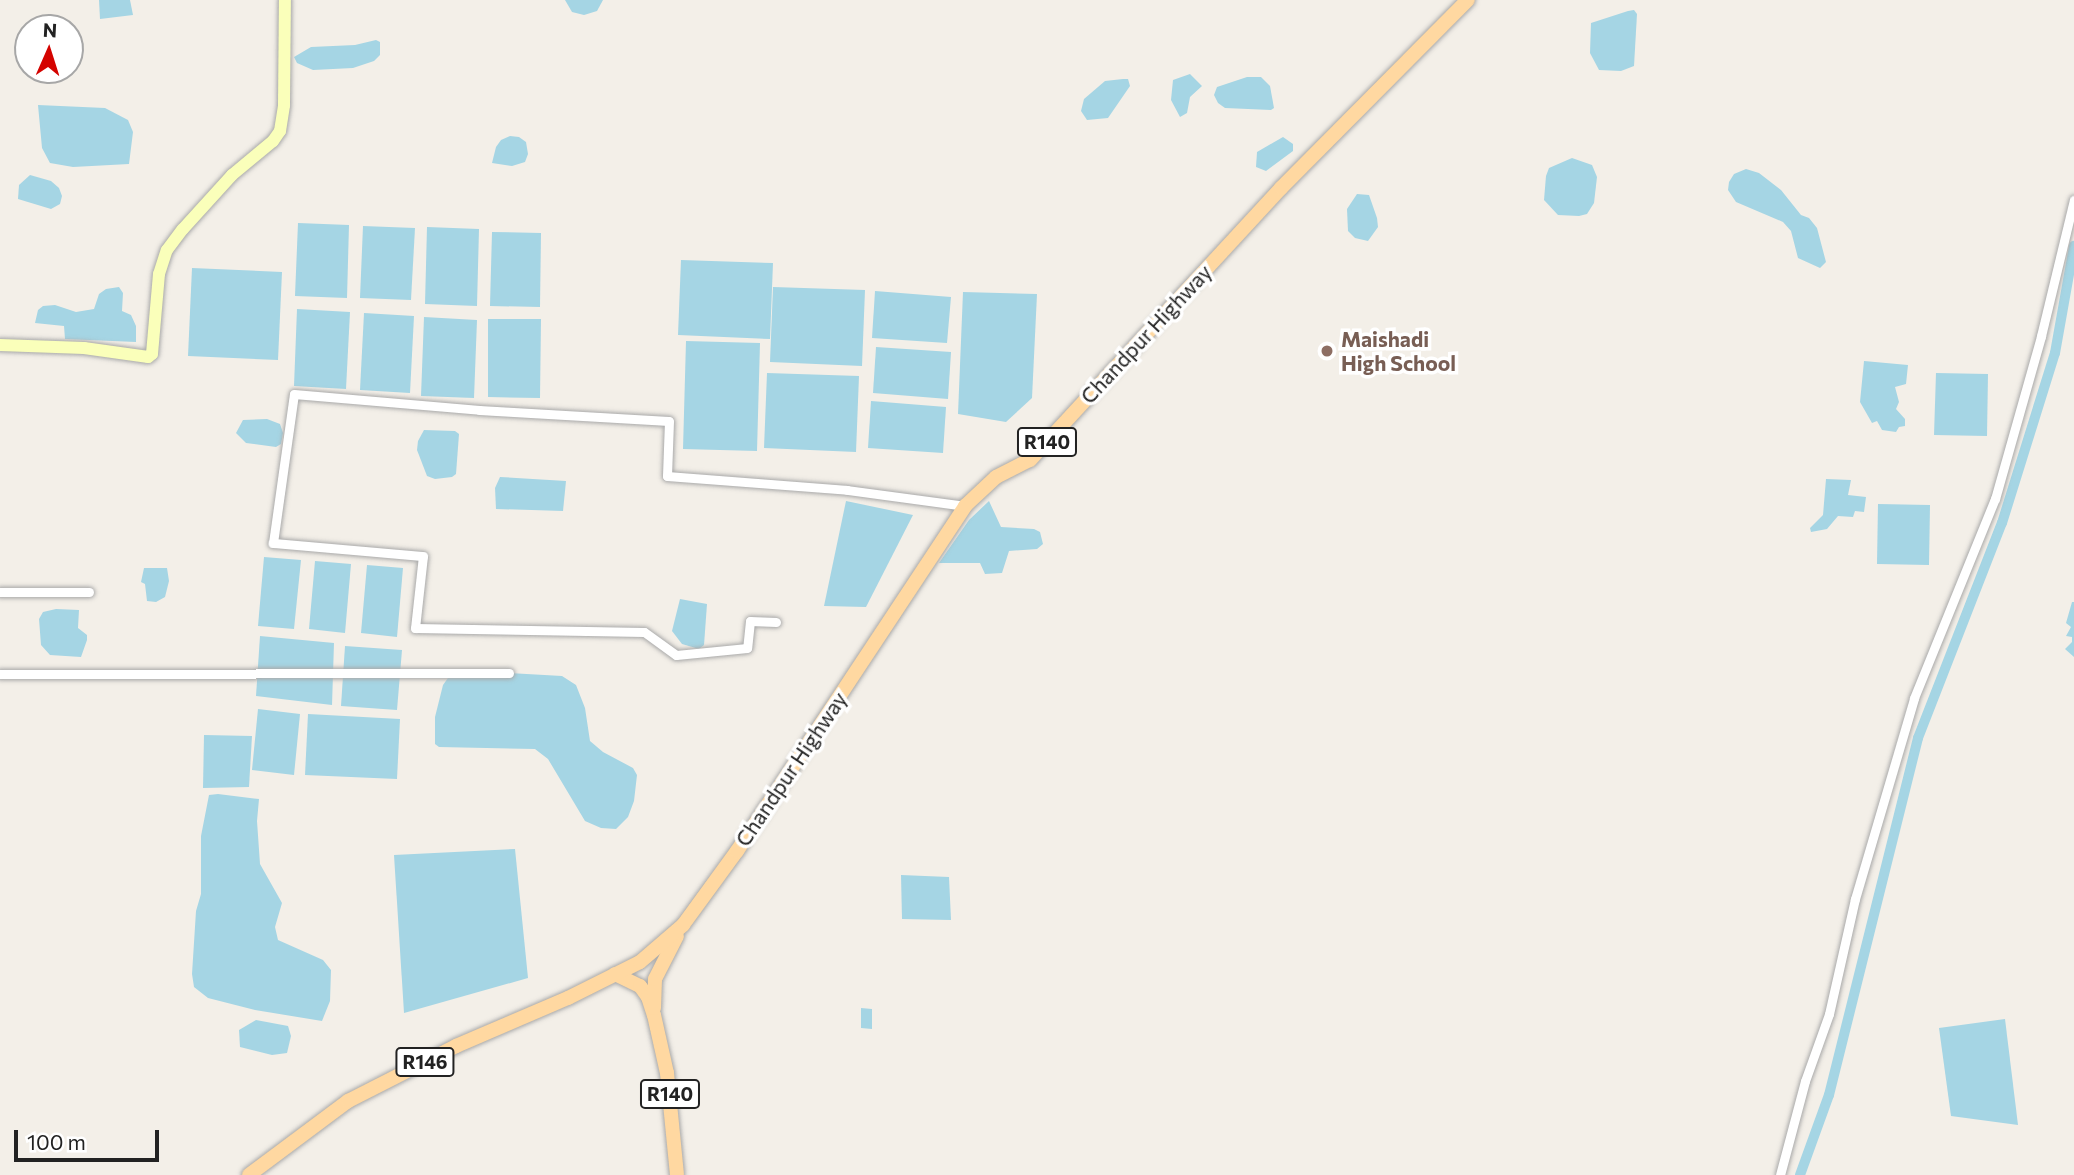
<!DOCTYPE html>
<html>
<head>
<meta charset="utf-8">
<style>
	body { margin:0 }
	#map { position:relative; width:2074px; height:1175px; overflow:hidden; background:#f3efe8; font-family:Commissioner,sans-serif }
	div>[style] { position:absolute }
	.water>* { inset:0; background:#a5d5e4 }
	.canal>* { height:10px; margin:-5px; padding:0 5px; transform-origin:5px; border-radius:5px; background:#a5d5e4 }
	.roads { filter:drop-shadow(0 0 2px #a9a9a9) drop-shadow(0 0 2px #a9a9a9) }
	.street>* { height:9px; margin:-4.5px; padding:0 4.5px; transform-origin:4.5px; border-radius:4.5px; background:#fff }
	.secondary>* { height:12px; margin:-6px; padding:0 6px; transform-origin:6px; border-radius:6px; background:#faffba }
	.primary>* { height:14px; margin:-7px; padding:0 7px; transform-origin:7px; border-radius:7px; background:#ffd8a1 }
	.dots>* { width:19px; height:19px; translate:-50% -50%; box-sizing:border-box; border:4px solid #fff; border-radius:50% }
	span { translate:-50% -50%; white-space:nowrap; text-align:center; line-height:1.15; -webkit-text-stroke:7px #fff; paint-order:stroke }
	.shield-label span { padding:2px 5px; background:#fff; border:2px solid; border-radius:5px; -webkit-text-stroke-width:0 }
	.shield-label { font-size:19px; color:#222; font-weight:700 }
	.street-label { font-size:21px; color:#222 }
	.education-label { font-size:21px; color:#785e54; font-weight:700 }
	.left { translate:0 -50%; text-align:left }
	.north { position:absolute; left:14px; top:14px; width:70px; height:70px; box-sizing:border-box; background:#fff; border:2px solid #a7a7a7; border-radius:50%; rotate:3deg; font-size:19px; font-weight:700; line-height:28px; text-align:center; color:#222 }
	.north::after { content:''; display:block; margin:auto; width:24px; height:32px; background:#d40300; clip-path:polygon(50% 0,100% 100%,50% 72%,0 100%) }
	.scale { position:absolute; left:14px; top:1130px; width:145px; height:32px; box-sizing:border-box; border:4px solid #222; border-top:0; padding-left:9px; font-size:21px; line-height:24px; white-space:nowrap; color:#222; -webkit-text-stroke:5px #fff; paint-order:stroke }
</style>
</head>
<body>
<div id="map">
	<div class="water">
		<i style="clip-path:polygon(99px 0,130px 0,133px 15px,100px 19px)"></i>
		<i style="clip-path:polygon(565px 0,603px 0,597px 11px,584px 15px,572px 12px)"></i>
		<i style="clip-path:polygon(1628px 11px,1634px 10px,1637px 14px,1634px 66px,1621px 71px,1599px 70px,1590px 53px,1591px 23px)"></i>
		<i style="clip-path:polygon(376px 40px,380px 42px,380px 55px,374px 61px,353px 68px,313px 70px,297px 63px,294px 57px,311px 47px,355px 45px)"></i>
		<i style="clip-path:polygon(1190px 74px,1202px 86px,1190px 97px,1187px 113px,1180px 117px,1171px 100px,1173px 80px)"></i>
		<i style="clip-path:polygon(1247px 77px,1261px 77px,1270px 86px,1274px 108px,1271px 110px,1225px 108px,1218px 103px,1214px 95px,1217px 87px)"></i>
		<i style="clip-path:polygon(1123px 79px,1128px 79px,1130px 86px,1108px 118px,1087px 120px,1081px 111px,1084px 99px,1105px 81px)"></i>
		<i style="clip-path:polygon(38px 105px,105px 108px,128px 120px,133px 132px,129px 164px,73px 167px,50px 163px,42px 148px)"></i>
		<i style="clip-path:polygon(510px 136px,519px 137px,526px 142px,528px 154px,525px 162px,512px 166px,492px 163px,496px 147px,501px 140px)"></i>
		<i style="clip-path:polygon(1283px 137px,1293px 144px,1293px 151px,1266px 171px,1256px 167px,1257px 152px)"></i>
		<i style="clip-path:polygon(1572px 158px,1592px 165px,1597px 177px,1594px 203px,1587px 214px,1579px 216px,1558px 215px,1544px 200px,1546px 176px,1549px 168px)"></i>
		<i style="clip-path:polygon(1746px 169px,1759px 173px,1781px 190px,1801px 215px,1809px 218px,1817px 228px,1826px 262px,1820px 268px,1798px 258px,1791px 231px,1783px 222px,1736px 202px,1728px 190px,1729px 182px,1734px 174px)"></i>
		<i style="clip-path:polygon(30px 175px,51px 181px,59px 188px,62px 196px,60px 204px,51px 209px,18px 199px,19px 185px)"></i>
		<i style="clip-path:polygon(1357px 194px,1369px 195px,1377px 218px,1378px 227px,1368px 241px,1355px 238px,1348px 231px,1347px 209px)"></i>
		<i style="clip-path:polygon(298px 223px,349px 225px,347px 298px,295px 296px)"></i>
		<i style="clip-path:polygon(363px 226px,415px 228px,411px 300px,360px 298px)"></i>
		<i style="clip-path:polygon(427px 227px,479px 229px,477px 306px,425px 304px)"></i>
		<i style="clip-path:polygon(492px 232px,541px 233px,540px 307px,490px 306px)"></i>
		<i style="clip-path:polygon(681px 260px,773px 263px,770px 339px,678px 335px)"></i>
		<i style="clip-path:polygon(192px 268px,282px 272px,278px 360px,188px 356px)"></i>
		<i style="clip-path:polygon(119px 287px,123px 293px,122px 311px,131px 315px,136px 326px,136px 342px,65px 339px,64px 326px,35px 323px,38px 310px,43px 306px,55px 305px,76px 312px,94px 309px,99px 294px,106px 289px)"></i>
		<i style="clip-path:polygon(773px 287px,865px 290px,862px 366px,770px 362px)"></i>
		<i style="clip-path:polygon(875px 291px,951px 297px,947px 343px,872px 338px)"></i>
		<i style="clip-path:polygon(963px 292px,1037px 294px,1032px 398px,1006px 422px,958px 414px)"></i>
		<i style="clip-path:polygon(297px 309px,350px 312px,346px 389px,294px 386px)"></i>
		<i style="clip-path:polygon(364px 313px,414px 316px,410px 393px,360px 390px)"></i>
		<i style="clip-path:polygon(424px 317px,477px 320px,474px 398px,421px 396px)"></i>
		<i style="clip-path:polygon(488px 319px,541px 319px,540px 398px,488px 397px)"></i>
		<i style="clip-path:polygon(686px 341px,760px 343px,757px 451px,683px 449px)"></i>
		<i style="clip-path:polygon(876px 347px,951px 352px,948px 399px,873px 393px)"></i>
		<i style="clip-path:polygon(1864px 361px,1908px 365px,1906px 384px,1895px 387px,1899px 402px,1896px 409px,1905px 419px,1905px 426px,1899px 427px,1896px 432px,1882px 430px,1877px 421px,1872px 423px,1860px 402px)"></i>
		<i style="clip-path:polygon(767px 373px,859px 376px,856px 452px,764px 448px)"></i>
		<i style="clip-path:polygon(1936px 373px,1988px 374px,1987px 436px,1934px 435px)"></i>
		<i style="clip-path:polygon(871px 401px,946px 407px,943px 453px,868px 448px)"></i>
		<i style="clip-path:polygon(267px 419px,280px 424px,283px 433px,281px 444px,276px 447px,246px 443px,236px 433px,243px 420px)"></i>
		<i style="clip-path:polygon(424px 430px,455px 431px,459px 434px,456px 474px,452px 477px,435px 479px,427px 476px,417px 450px,418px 441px)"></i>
		<i style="clip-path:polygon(500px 477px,566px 481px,563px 511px,496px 509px,495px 488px)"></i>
		<i style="clip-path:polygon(1826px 479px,1851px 480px,1848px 495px,1866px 497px,1864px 512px,1855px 511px,1853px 517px,1838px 516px,1827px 529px,1811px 532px,1810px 528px,1823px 515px)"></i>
		<i style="clip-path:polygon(846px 501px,913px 515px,866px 607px,824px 606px)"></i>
		<i style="clip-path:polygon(989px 501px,1001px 527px,1034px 529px,1040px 532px,1043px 544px,1037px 549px,1009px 551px,1002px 573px,985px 574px,980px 563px,939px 563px,969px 520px)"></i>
		<i style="clip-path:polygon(1878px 504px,1930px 505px,1929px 565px,1877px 564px)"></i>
		<i style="clip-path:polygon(264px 557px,301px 560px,294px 629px,258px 626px)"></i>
		<i style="clip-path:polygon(315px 561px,351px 564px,345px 633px,309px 629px)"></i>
		<i style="clip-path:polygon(367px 565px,403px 568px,397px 637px,361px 633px)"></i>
		<i style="clip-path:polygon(144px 568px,167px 568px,169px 581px,165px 597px,156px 602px,147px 601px,145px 584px,141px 582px)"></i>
		<i style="clip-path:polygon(680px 599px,707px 604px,704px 645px,699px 649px,682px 644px,672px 631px)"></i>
		<i style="clip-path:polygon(2072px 602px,2074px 602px,2074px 657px,2065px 649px,2072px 642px,2072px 637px,2066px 636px,2071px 627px,2066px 623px)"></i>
		<i style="clip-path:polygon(56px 609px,79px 610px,78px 628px,87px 635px,87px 640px,81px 657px,50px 655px,41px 645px,39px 619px,43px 612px)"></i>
		<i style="clip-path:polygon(260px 636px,334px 643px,332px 705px,256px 696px)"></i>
		<i style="clip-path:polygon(345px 646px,402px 650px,397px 710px,341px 706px)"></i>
		<i style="clip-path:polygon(509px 673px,562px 676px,576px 685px,585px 708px,590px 741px,603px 752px,633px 768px,637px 775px,634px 801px,628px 817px,616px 829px,601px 828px,585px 821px,548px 759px,535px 749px,439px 747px,435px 744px,435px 717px,443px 685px,448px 678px)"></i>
		<i style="clip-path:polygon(258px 709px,300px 714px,294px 775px,252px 770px)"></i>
		<i style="clip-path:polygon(308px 714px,400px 719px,397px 779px,305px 775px)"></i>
		<i style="clip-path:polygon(204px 735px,252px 736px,249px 787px,203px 788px)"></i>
		<i style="clip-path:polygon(218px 794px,259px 799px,257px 821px,260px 864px,282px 903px,275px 927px,278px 940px,323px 960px,331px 970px,330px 1001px,322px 1021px,255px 1010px,208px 998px,194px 987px,192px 974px,196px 911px,201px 894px,201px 836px,209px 795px)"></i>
		<i style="clip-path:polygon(515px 849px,528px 978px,404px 1013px,394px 855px)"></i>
		<i style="clip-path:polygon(901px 875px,949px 877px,951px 920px,902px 919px)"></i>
		<i style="clip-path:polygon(861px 1008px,872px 1009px,872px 1029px,861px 1028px)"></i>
		<i style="clip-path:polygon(2005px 1019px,2018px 1125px,1951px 1116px,1939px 1028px)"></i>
		<i style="clip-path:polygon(256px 1020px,288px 1026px,291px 1036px,287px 1053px,272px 1055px,240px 1047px,239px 1030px)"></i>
	</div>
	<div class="canal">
		<i style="left:1800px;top:1175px;width:85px;rotate:-70.1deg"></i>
		<i style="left:1829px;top:1095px;width:368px;rotate:-76deg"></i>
		<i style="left:1918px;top:738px;width:231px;rotate:-68.7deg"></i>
		<i style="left:2002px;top:523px;width:178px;rotate:-72.7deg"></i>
		<i style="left:2055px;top:353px;width:109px;rotate:-79.9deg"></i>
	</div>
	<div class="roads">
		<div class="street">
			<i style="left:0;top:592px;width:89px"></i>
			<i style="left:776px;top:622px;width:26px;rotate:-178deg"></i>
			<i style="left:750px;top:621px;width:27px;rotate:96deg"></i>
			<i style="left:747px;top:648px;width:71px;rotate:174.4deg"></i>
			<i style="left:676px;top:655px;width:39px;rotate:-144deg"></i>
			<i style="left:644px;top:632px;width:229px;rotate:-179deg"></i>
			<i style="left:415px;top:628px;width:72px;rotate:-83.7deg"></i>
			<i style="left:423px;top:556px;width:151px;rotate:-175deg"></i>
			<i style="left:273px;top:543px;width:150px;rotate:-82deg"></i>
			<i style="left:294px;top:394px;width:186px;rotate:4.9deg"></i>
			<i style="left:479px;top:410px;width:190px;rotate:3.3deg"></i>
			<i style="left:669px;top:421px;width:55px;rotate:92.1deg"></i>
			<i style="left:667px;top:476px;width:181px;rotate:4.4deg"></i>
			<i style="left:847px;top:490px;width:119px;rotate:7.7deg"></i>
			<i style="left:0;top:674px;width:509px;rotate:-0.11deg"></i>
			<i style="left:1780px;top:1175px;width:97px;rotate:-75.1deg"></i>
			<i style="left:1805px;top:1081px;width:71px;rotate:-70.3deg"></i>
			<i style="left:1829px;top:1014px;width:118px;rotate:-77.3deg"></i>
			<i style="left:1855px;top:899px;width:209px;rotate:-73.6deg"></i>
			<i style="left:1914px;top:698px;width:215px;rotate:-67.9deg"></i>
			<i style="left:1995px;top:499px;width:169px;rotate:-74.2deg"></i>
			<i style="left:2041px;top:336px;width:140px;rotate:-76.4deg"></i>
		</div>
		<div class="secondary">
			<i style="left:0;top:345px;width:84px;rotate:2deg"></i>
			<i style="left:84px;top:348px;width:65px;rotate:8deg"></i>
			<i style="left:148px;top:357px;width:5px;rotate:-37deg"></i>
			<i style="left:152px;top:354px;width:80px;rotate:-85deg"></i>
			<i style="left:159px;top:274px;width:25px;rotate:-72deg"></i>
			<i style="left:167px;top:250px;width:26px;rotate:-53deg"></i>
			<i style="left:183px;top:229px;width:73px;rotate:-47.8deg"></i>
			<i style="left:232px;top:175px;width:53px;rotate:-39.7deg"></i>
			<i style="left:273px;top:141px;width:12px;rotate:-55deg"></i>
			<i style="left:280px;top:131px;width:26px;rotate:-81deg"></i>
			<i style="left:284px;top:105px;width:105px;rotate:-89.5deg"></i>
		</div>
		<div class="primary">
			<i style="left:615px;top:974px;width:28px;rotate:26deg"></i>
			<i style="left:640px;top:986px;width:14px;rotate:54deg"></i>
			<i style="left:648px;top:997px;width:19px;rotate:72deg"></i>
			<i style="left:654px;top:1015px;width:59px;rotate:77.4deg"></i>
			<i style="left:667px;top:1073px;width:102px;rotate:84.4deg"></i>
			<i style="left:654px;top:1008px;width:29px;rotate:-88deg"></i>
			<i style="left:655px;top:979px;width:48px;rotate:-62.9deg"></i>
			<i style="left:249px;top:1175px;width:124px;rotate:-36.8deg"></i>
			<i style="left:348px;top:1101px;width:121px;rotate:-27deg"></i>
			<i style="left:456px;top:1046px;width:122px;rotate:-23.2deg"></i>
			<i style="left:568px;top:998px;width:80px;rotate:-26.6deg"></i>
			<i style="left:640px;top:962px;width:57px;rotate:-40.7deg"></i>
			<i style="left:683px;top:925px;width:92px;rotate:-53.9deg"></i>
			<i style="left:737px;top:851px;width:414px;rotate:-56.5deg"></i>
			<i style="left:965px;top:506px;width:42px;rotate:-43.1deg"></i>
			<i style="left:996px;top:477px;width:38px;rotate:-27deg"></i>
			<i style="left:1030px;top:460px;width:370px;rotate:-47.3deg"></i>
			<i style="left:1281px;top:188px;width:265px;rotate:-45.2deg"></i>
		</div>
	</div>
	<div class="dots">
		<i style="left:1327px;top:351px;background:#8d6e63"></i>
	</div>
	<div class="shield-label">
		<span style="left:1047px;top:442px">R140</span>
		<span style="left:425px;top:1062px">R146</span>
		<span style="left:670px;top:1094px">R140</span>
	</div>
	<div class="street-label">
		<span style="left:1146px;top:334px;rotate:-47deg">Chandpur Highway</span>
		<span style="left:791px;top:769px;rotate:-56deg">Chandpur Highway</span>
	</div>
	<div class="education-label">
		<span class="left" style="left:1341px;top:351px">Maishadi<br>High School</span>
	</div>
	<div class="north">N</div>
	<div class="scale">100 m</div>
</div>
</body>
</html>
